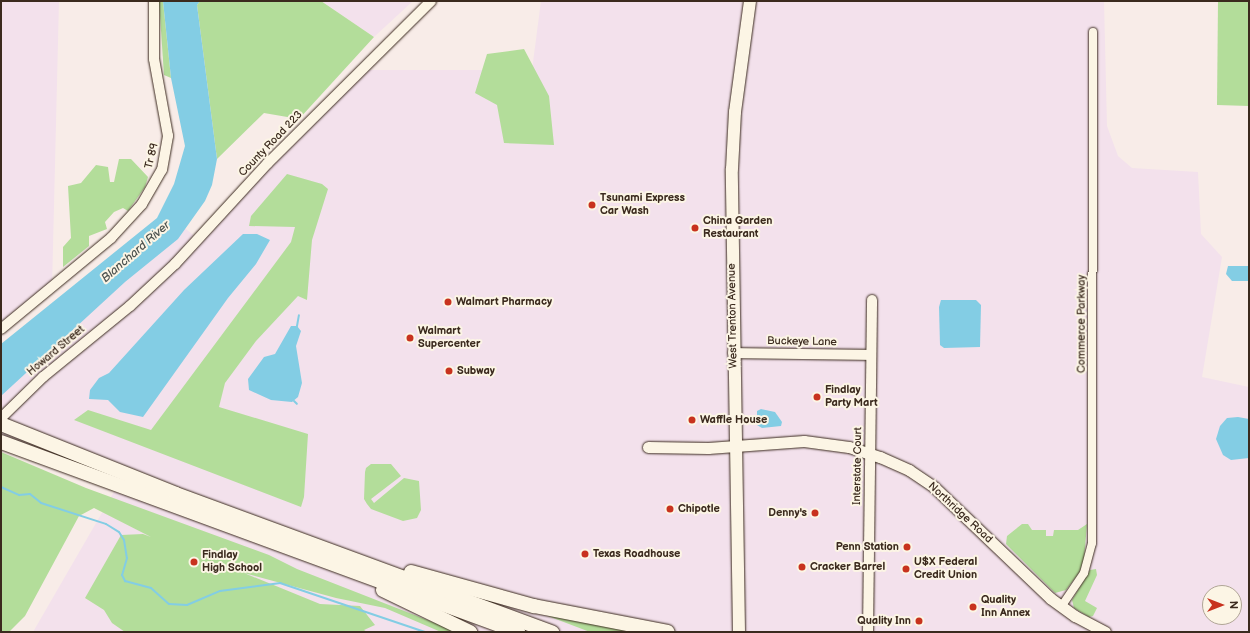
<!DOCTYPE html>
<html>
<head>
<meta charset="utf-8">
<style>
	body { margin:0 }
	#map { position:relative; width:1250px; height:633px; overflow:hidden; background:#f8ece8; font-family:"Balsamiq Sans",sans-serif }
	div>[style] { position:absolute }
	.built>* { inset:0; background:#f3e1ec }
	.green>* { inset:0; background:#b3dd9a }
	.water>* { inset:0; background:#83cde4 }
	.stream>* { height:2px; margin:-1px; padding:0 1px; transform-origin:1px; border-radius:1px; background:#83cde4 }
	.roads { filter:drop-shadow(0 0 1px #3b2a1e) drop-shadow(0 0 1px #3b2a1e) }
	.minor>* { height:8px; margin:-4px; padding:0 4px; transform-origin:4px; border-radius:4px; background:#fcf5e5 }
	.tertiary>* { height:10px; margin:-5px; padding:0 5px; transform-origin:5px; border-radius:5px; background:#fcf5e5 }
	.secondary>* { height:11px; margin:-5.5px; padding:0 5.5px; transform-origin:5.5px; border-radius:5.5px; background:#fcf5e5 }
	.primary>* { height:12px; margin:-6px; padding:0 6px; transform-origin:6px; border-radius:6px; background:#fcf5e5 }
	.motorway>* { height:14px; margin:-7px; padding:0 7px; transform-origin:7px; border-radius:7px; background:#fcf5e5 }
	.dots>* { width:11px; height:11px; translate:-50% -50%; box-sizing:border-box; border:2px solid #fcf5e5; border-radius:50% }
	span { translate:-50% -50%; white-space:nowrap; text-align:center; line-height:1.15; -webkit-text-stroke:4px #fcf5e5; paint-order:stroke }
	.street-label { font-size:11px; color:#3b2a1e }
	.poi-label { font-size:11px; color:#3b2a1e; font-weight:700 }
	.left { translate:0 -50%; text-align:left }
	.right { translate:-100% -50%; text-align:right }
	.water-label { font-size:12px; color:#4d5350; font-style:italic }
	.frame { position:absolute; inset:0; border:2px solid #3b2a1e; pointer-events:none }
	.north { position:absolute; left:1202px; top:585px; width:40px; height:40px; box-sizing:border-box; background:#fcf5e5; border:1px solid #afa495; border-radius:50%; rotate:90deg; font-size:11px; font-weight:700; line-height:16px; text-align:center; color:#3b2a1e }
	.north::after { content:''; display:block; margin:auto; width:14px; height:18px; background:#c8321e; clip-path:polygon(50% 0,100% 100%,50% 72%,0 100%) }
</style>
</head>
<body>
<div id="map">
	<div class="built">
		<i style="clip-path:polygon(1px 1px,59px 1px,52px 288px,1px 333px)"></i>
		<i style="clip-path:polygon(321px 1px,413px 1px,374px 37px)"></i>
		<i style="clip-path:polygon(evenodd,541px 1px,1104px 1px,1107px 126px,1118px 156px,1132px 168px,1198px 172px,1201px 234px,1222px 257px,1202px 377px,1249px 387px,1249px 632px,33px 632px,118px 485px,1px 442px,1px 368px,174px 219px,198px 239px,362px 70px,532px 70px,541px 1px,1210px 593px,1234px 593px,1234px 617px,1210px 617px,1210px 593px)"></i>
	</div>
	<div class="green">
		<i style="clip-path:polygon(159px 1px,163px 1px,171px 78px,164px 75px)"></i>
		<i style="clip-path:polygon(200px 1px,321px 1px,374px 37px,299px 119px,264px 113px,217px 159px,197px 5px)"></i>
		<i style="clip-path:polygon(1218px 1px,1249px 1px,1249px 106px,1217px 105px)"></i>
		<i style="clip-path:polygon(524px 49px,549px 96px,554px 145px,504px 143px,497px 105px,475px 93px,487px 54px)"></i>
		<i style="clip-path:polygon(119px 159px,131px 159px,148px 177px,145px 187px,128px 211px,123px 208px,114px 212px,105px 222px,107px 229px,89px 236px,89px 246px,63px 267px,63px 247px,71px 238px,68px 186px,81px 183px,96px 165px,108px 167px,110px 182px,114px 182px)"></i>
		<i style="clip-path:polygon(287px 174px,322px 184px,328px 189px,312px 240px,307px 300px,298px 296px,256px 341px,225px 383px,219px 407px,308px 434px,304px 497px,301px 507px,74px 420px,88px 410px,151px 430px,291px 242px,295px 227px,249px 226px,251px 216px)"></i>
		<i style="clip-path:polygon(1px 452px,86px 488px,269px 555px,297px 569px,458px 632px,441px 632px,385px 608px,336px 598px,244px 573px,320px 604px,360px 606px,375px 625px,364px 630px,367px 632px,125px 632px,112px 623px,104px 610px,85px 598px,121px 535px,143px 534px,151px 537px,94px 508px,79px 516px,25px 616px,9px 632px,1px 632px)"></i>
		<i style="clip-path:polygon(371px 464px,391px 464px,401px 476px,371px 499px,374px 503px,404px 478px,419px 481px,421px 510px,417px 518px,403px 521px,371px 509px,367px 504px,364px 499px,365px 472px,366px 468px)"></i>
		<i style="clip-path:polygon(1022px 524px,1028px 524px,1032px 530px,1046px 530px,1046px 536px,1053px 536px,1054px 530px,1078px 530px,1087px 524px,1084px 560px,1079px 573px,1066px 590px,1055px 593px,1006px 544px,1007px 536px)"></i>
		<i style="clip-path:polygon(1096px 569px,1097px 575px,1085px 601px,1097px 608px,1093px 616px,1089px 617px,1074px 608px,1072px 600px,1090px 570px)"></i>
		<i style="clip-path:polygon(540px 613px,642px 632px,590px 632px)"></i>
	</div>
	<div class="water">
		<i style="clip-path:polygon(163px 1px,200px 1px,197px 5px,217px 159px,212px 185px,205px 201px,178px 239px,125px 282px,1px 396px,1px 344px,157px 218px,174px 184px,185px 146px,171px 78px)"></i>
		<i style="clip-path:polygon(243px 234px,257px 234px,270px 240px,256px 264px,228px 298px,143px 417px,120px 412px,108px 400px,89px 399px,90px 390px,99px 378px,109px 373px,184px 290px)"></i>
		<i style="clip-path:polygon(1228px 266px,1249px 266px,1249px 281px,1232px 281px,1226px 274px)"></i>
		<i style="clip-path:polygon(941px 300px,976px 300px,981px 305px,980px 347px,944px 348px,940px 345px,939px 307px)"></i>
		<i style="clip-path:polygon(291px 326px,297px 326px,301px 331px,296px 346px,302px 383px,298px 397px,292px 402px,271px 400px,249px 390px,248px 379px,264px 357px,275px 354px)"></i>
		<i style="clip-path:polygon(761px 409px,775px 412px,782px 422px,781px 426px,762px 428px,757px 425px,757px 411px)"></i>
		<i style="clip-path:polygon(1238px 417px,1249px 419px,1249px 458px,1231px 460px,1223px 455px,1216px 439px,1220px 426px,1227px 418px)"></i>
	</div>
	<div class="stream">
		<i style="left:297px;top:326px;width:11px;rotate:-80deg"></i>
		<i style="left:294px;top:401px;width:4px;rotate:45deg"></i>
		<i style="left:1px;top:487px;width:20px;rotate:24deg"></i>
		<i style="left:19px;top:495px;width:11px;rotate:-5deg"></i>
		<i style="left:30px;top:494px;width:14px;rotate:39deg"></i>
		<i style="left:41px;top:503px;width:68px;rotate:17.9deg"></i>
		<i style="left:106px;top:524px;width:15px;rotate:32deg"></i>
		<i style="left:119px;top:532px;width:9px;rotate:58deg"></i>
		<i style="left:124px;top:540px;width:18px;rotate:81deg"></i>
		<i style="left:127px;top:558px;width:18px;rotate:106deg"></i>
		<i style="left:122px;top:575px;width:7px;rotate:63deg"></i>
		<i style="left:125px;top:581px;width:27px;rotate:15deg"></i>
		<i style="left:151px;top:588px;width:24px;rotate:42deg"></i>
		<i style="left:169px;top:604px;width:18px;rotate:3deg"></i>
		<i style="left:187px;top:605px;width:36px;rotate:-23deg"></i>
		<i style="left:220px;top:591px;width:61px;rotate:-7.6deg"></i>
		<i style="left:280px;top:583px;width:153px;rotate:18.7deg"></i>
	</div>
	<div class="roads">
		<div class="minor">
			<i style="left:1061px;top:607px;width:41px;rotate:-55.9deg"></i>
			<i style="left:1084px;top:573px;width:31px;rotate:-75deg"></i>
			<i style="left:1092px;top:543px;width:511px;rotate:-89.89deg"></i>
		</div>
		<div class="tertiary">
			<i style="left:1px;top:329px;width:143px;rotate:-39.6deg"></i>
			<i style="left:111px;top:238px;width:46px;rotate:-47.6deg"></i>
			<i style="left:142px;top:204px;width:39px;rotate:-60deg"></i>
			<i style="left:162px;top:170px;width:35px;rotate:-80deg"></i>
			<i style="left:168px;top:136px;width:78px;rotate:-100.3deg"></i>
			<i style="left:154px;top:59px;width:58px;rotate:-90deg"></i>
			<i style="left:733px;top:353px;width:138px;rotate:0.8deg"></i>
			<i style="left:1px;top:418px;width:59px;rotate:-44.3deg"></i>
			<i style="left:43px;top:377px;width:112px;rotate:-39.2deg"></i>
			<i style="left:130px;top:306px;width:62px;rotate:-43deg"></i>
			<i style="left:175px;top:264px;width:137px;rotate:-47.4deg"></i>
			<i style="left:268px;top:163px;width:230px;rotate:-44.8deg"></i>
			<i style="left:868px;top:632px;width:332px;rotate:-89.3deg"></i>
		</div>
		<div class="secondary">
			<i style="left:648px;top:447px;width:60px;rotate:1deg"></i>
			<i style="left:708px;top:448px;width:96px;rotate:-4.2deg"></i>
			<i style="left:804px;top:441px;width:45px;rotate:7.6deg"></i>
			<i style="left:849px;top:447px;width:33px;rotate:18deg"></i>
			<i style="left:880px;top:457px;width:32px;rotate:24deg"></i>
			<i style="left:909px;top:470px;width:30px;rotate:34deg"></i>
			<i style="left:934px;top:487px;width:161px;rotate:43.7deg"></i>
			<i style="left:1050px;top:598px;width:31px;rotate:36deg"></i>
			<i style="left:1075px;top:616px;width:34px;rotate:28deg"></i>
		</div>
		<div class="primary">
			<i style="left:739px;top:632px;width:463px;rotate:-90.9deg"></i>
			<i style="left:732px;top:169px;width:57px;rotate:-87deg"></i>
			<i style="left:735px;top:112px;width:112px;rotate:-82.3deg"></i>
		</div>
		<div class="motorway">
			<i style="left:1px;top:424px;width:188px;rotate:21.8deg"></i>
			<i style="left:176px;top:494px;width:401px;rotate:20.2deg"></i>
			<i style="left:1px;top:442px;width:551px;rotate:20.18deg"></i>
			<i style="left:411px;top:572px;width:128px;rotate:15.5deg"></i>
			<i style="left:534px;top:606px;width:136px;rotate:11deg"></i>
			<i style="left:383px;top:590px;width:97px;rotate:25.8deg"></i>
		</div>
	</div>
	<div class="dots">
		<i style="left:592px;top:205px;background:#c8321e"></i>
		<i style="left:695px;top:228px;background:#c8321e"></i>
		<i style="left:448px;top:302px;background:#c8321e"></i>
		<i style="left:410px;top:338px;background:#c8321e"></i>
		<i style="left:449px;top:371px;background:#c8321e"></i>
		<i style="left:817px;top:397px;background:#c8321e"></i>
		<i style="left:692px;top:420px;background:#c8321e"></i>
		<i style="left:670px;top:509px;background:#c8321e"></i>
		<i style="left:815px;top:513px;background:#c8321e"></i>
		<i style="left:907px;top:547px;background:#c8321e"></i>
		<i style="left:585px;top:554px;background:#c8321e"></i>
		<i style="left:194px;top:562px;background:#c8321e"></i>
		<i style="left:802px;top:567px;background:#c8321e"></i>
		<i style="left:906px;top:569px;background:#c8321e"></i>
		<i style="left:973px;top:607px;background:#c8321e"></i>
		<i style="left:919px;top:621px;background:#c8321e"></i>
	</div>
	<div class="street-label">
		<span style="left:271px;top:144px;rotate:-46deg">County Road 223</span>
		<span style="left:152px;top:156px;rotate:-76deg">Tr 89</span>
		<span style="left:733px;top:316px;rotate:-91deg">West Trenton Avenue</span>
		<span style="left:1082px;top:324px;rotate:-90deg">Commerce Parkway</span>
		<span style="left:802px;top:342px;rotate:1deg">Buckeye Lane</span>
		<span style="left:56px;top:351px;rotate:-40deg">Howard Street</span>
		<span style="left:858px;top:466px;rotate:-89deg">Interstate Court</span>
		<span style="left:960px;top:513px;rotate:43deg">Northridge Road</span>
	</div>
	<div class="poi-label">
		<span class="left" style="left:600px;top:205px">Tsunami Express<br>Car Wash</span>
		<span class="left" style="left:703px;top:228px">China Garden<br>Restaurant</span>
		<span class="left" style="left:456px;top:302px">Walmart Pharmacy</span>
		<span class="left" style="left:418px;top:338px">Walmart<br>Supercenter</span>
		<span class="left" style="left:457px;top:371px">Subway</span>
		<span class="left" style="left:825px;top:397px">Findlay<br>Party Mart</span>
		<span class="left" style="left:700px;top:420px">Waffle House</span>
		<span class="left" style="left:678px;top:509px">Chipotle</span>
		<span class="right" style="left:807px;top:513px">Denny's</span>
		<span class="right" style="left:899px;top:547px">Penn Station</span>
		<span class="left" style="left:593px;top:554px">Texas Roadhouse</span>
		<span class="left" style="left:202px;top:562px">Findlay<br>High School</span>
		<span class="left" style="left:914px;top:569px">U$X Federal<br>Credit Union</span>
		<span class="left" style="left:810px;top:567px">Cracker Barrel</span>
		<span class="left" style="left:981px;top:607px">Quality<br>Inn Annex</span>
		<span class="right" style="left:911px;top:621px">Quality Inn</span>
	</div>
	<div class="water-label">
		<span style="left:136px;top:252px;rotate:-41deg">Blanchard River</span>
	</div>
	<div class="frame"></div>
	<div class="north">N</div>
</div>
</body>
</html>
